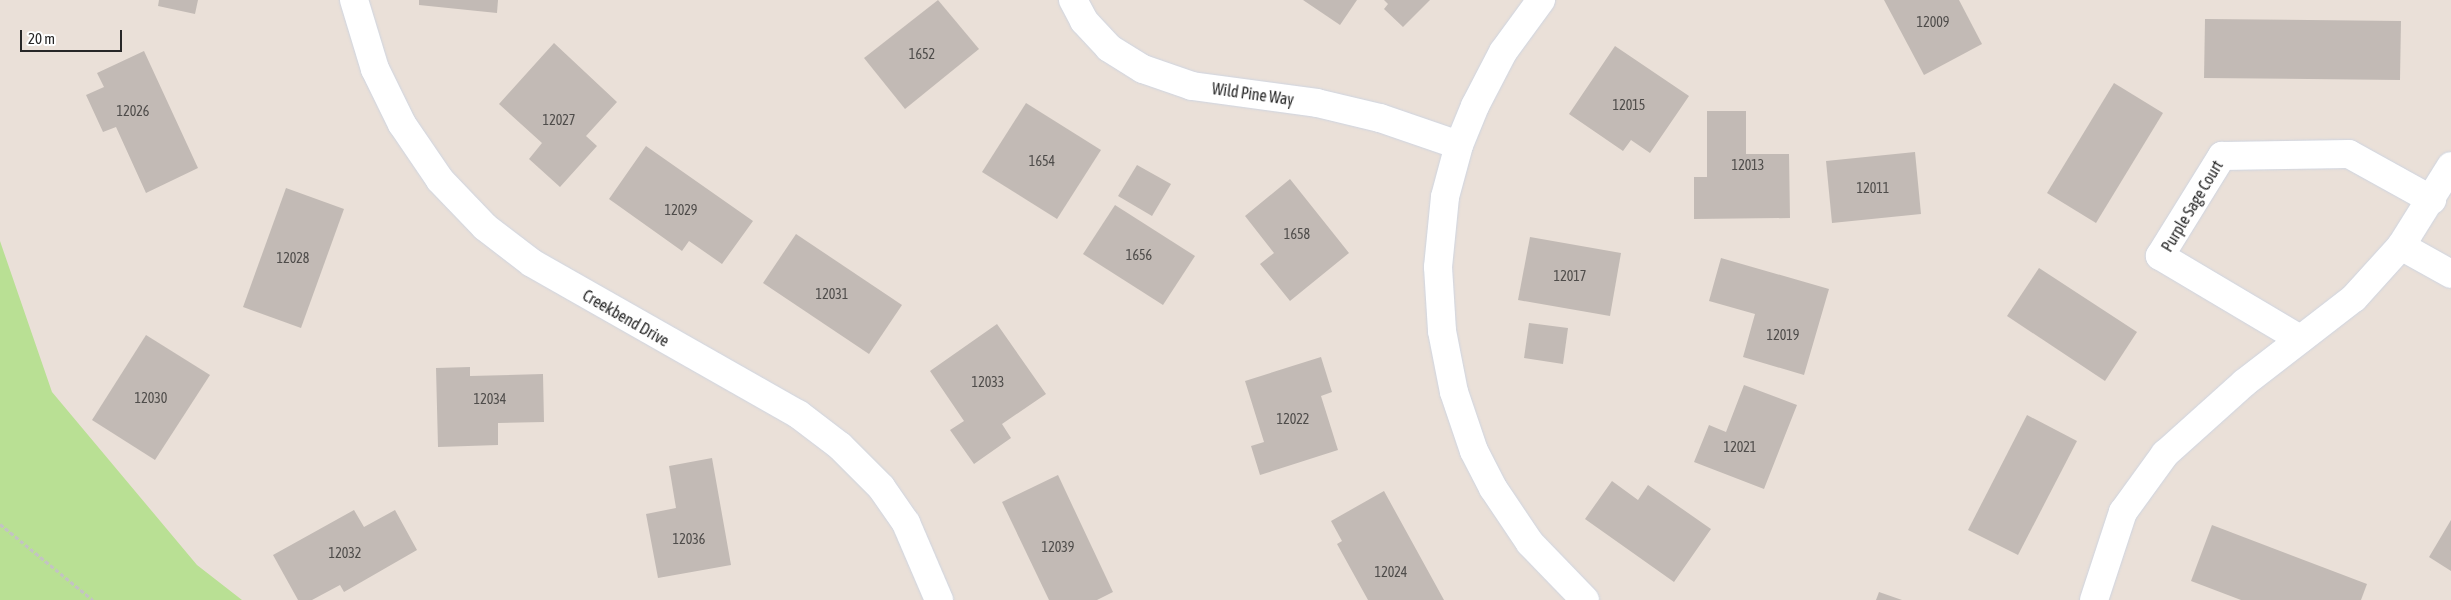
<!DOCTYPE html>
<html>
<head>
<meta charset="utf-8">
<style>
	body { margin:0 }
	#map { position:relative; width:2451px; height:600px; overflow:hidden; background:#eae0d8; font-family:"Asap Condensed",sans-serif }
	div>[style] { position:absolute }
	.green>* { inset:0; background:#b9e094 }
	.building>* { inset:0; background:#c2bab5 }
	.path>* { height:3px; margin-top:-1.5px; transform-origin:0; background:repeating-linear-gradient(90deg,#c3c3c3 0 4px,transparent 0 6.5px) }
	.roads { filter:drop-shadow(0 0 1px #ced4e0) drop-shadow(0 0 1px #ced4e0) }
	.street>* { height:28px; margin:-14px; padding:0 14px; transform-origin:14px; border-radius:14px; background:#fff }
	span { translate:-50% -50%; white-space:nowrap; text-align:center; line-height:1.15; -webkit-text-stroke:5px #fff; paint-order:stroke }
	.number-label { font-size:14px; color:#4e4c4a }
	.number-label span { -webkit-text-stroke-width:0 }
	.street-label { font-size:16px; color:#272727 }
	.scale { position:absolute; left:20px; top:30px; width:102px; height:22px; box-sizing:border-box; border:2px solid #272727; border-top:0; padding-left:6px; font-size:15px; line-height:18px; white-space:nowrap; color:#272727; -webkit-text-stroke:4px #fff; paint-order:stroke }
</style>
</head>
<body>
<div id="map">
	<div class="green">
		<i style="clip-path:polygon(0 241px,52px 392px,197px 565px,242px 600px,0 600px)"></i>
	</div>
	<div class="building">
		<i style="clip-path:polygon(159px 0,198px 0,195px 14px,158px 6px)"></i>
		<i style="clip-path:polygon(419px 0,498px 0,497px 13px,419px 5px)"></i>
		<i style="clip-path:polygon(938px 0,979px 49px,905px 109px,864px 58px)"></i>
		<i style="clip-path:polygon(1303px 0,1357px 0,1340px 25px)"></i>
		<i style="clip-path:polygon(1384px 0,1430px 0,1403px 27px,1384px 9px,1388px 4px)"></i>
		<i style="clip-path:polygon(1884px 0,1959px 0,1982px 44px,1924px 75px)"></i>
		<i style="clip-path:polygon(2205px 19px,2401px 21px,2400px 80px,2204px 78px)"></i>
		<i style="clip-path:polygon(554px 43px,617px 102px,586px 136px,597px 146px,560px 187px,529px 159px,542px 143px,499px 104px)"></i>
		<i style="clip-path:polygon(1615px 46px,1689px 96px,1650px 153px,1631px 140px,1623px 151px,1569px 114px)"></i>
		<i style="clip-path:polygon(144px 51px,198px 168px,146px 193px,116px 127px,103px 132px,86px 95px,104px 87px,97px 73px)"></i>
		<i style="clip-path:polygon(2114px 83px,2163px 113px,2096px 223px,2047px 193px)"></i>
		<i style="clip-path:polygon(1026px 103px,1101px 150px,1057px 219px,982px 172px)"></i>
		<i style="clip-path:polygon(1707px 111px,1746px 111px,1746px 154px,1789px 154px,1790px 218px,1694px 219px,1694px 177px,1707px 177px)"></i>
		<i style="clip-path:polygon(646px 146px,753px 221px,722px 264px,689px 241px,682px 251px,609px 199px)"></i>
		<i style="clip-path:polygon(1915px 152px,1921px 214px,1832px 223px,1826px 161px)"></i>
		<i style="clip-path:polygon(1137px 165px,1171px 184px,1152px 216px,1118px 196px)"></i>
		<i style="clip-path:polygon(1290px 179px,1349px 253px,1290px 301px,1260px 264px,1274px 253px,1245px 216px)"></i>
		<i style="clip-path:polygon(286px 188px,344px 209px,301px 328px,243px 307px)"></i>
		<i style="clip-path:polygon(1115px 205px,1195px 256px,1163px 305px,1083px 254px)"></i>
		<i style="clip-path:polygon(796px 234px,902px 305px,869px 354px,763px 283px)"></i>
		<i style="clip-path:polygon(1530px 237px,1621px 253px,1610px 316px,1518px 300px)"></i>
		<i style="clip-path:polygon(1721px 258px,1829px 289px,1804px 375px,1743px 357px,1755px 314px,1709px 301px)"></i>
		<i style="clip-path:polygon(2039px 268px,2137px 332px,2105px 381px,2007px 316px)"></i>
		<i style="clip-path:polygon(1529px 323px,1568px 328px,1563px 364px,1524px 358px)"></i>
		<i style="clip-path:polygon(997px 324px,1046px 394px,1002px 424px,1011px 438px,974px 464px,950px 430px,964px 421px,930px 371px)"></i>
		<i style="clip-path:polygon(146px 335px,210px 375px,155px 460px,92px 420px)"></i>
		<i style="clip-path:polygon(1321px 357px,1332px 392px,1321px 396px,1338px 450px,1260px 475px,1251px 446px,1264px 442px,1245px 381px)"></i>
		<i style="clip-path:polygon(470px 367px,470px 376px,543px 374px,544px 422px,498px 423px,498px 445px,438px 447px,436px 368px)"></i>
		<i style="clip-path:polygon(1744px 385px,1797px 405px,1764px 489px,1694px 462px,1709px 425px,1726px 432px)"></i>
		<i style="clip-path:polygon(2027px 415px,2077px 441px,2018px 555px,1968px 530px)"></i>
		<i style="clip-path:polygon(712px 458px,731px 565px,658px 578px,646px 514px,676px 508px,669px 466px)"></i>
		<i style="clip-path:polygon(1058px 475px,1113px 592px,1097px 600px,1049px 600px,1002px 502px)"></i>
		<i style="clip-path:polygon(1612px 481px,1638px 500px,1648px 485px,1711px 529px,1674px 582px,1585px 519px)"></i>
		<i style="clip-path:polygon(1384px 491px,1444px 600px,1368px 600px,1337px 544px,1342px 541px,1331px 521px)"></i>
		<i style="clip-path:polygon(354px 510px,364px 527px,395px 510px,417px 550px,344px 592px,340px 585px,312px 600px,298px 600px,273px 555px)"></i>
		<i style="clip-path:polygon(2451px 520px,2451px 571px,2429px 557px)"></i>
		<i style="clip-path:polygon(2212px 525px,2367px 584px,2361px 600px,2241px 600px,2191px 581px)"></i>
		<i style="clip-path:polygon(1879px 592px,1902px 600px,1876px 600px)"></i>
	</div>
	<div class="path">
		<i style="left:0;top:524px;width:120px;rotate:39.3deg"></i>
	</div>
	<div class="roads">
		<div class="street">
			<i style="left:354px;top:0;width:72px;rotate:73.1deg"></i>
			<i style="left:375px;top:69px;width:61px;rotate:63.9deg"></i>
			<i style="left:402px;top:124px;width:68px;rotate:55.8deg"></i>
			<i style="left:440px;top:180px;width:65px;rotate:46.2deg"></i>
			<i style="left:485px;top:227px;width:59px;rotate:37.5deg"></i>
			<i style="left:532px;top:263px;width:306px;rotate:29.6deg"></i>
			<i style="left:798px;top:414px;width:53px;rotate:37.3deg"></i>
			<i style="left:840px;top:446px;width:58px;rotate:45deg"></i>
			<i style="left:881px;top:487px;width:44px;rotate:55.2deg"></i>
			<i style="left:906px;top:523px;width:84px;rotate:66.8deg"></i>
			<i style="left:1073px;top:0;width:24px;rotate:62deg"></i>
			<i style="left:1084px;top:21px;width:37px;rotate:47deg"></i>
			<i style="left:1109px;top:48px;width:40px;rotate:32deg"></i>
			<i style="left:1143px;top:69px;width:52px;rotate:19.1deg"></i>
			<i style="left:1192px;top:86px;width:126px;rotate:7.7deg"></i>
			<i style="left:1317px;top:103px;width:65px;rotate:13.4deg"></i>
			<i style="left:1380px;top:118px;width:83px;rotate:18.9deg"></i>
			<i style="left:1541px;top:0;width:64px;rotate:126.2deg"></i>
			<i style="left:1503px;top:52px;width:61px;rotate:117.4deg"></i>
			<i style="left:1475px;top:106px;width:42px;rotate:112.3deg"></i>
			<i style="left:1459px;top:145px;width:54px;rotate:105.1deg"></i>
			<i style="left:1445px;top:197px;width:70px;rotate:95.7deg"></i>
			<i style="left:1438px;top:267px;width:64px;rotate:86.4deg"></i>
			<i style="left:1442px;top:331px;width:62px;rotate:78.9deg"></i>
			<i style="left:1454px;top:392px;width:62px;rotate:71.3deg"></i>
			<i style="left:1474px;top:451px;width:42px;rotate:62.8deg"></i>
			<i style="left:1493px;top:488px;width:66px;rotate:56.1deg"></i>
			<i style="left:1530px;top:543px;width:79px;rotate:46deg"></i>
			<i style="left:2401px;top:246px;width:57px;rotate:29.2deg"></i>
			<i style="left:2300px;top:339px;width:163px;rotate:-149.3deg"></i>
			<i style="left:2160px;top:256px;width:118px;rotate:-58.2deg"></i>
			<i style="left:2222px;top:156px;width:127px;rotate:-0.9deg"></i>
			<i style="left:2349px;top:154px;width:95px;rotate:29deg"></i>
			<i style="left:2094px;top:600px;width:93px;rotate:-71.8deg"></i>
			<i style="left:2123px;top:512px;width:72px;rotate:-54.1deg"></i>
			<i style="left:2165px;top:454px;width:106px;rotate:-41.9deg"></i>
			<i style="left:2244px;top:383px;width:139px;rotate:-37.7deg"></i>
			<i style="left:2354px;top:298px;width:70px;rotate:-47.9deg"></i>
			<i style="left:2401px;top:246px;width:94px;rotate:-58deg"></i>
		</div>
	</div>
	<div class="number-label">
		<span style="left:1933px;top:22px">12009</span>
		<span style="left:922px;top:54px">1652</span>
		<span style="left:1629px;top:105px">12015</span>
		<span style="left:133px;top:111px">12026</span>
		<span style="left:559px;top:120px">12027</span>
		<span style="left:1042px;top:161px">1654</span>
		<span style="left:1748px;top:165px">12013</span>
		<span style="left:1873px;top:188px">12011</span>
		<span style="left:681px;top:210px">12029</span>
		<span style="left:1297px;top:234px">1658</span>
		<span style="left:1139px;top:255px">1656</span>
		<span style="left:293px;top:258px">12028</span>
		<span style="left:1570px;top:276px">12017</span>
		<span style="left:832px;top:294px">12031</span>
		<span style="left:1783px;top:335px">12019</span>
		<span style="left:988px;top:382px">12033</span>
		<span style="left:151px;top:398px">12030</span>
		<span style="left:490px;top:399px">12034</span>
		<span style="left:1293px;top:419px">12022</span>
		<span style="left:1740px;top:447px">12021</span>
		<span style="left:689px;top:539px">12036</span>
		<span style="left:1058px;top:547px">12039</span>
		<span style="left:345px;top:553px">12032</span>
		<span style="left:1391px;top:572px">12024</span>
	</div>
	<div class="street-label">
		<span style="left:1253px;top:94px;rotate:8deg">Wild Pine Way</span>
		<span style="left:2192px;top:206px;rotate:-59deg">Purple Sage Court</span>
		<span style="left:626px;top:318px;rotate:30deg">Creekbend Drive</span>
	</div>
	<div class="scale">20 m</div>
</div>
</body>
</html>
